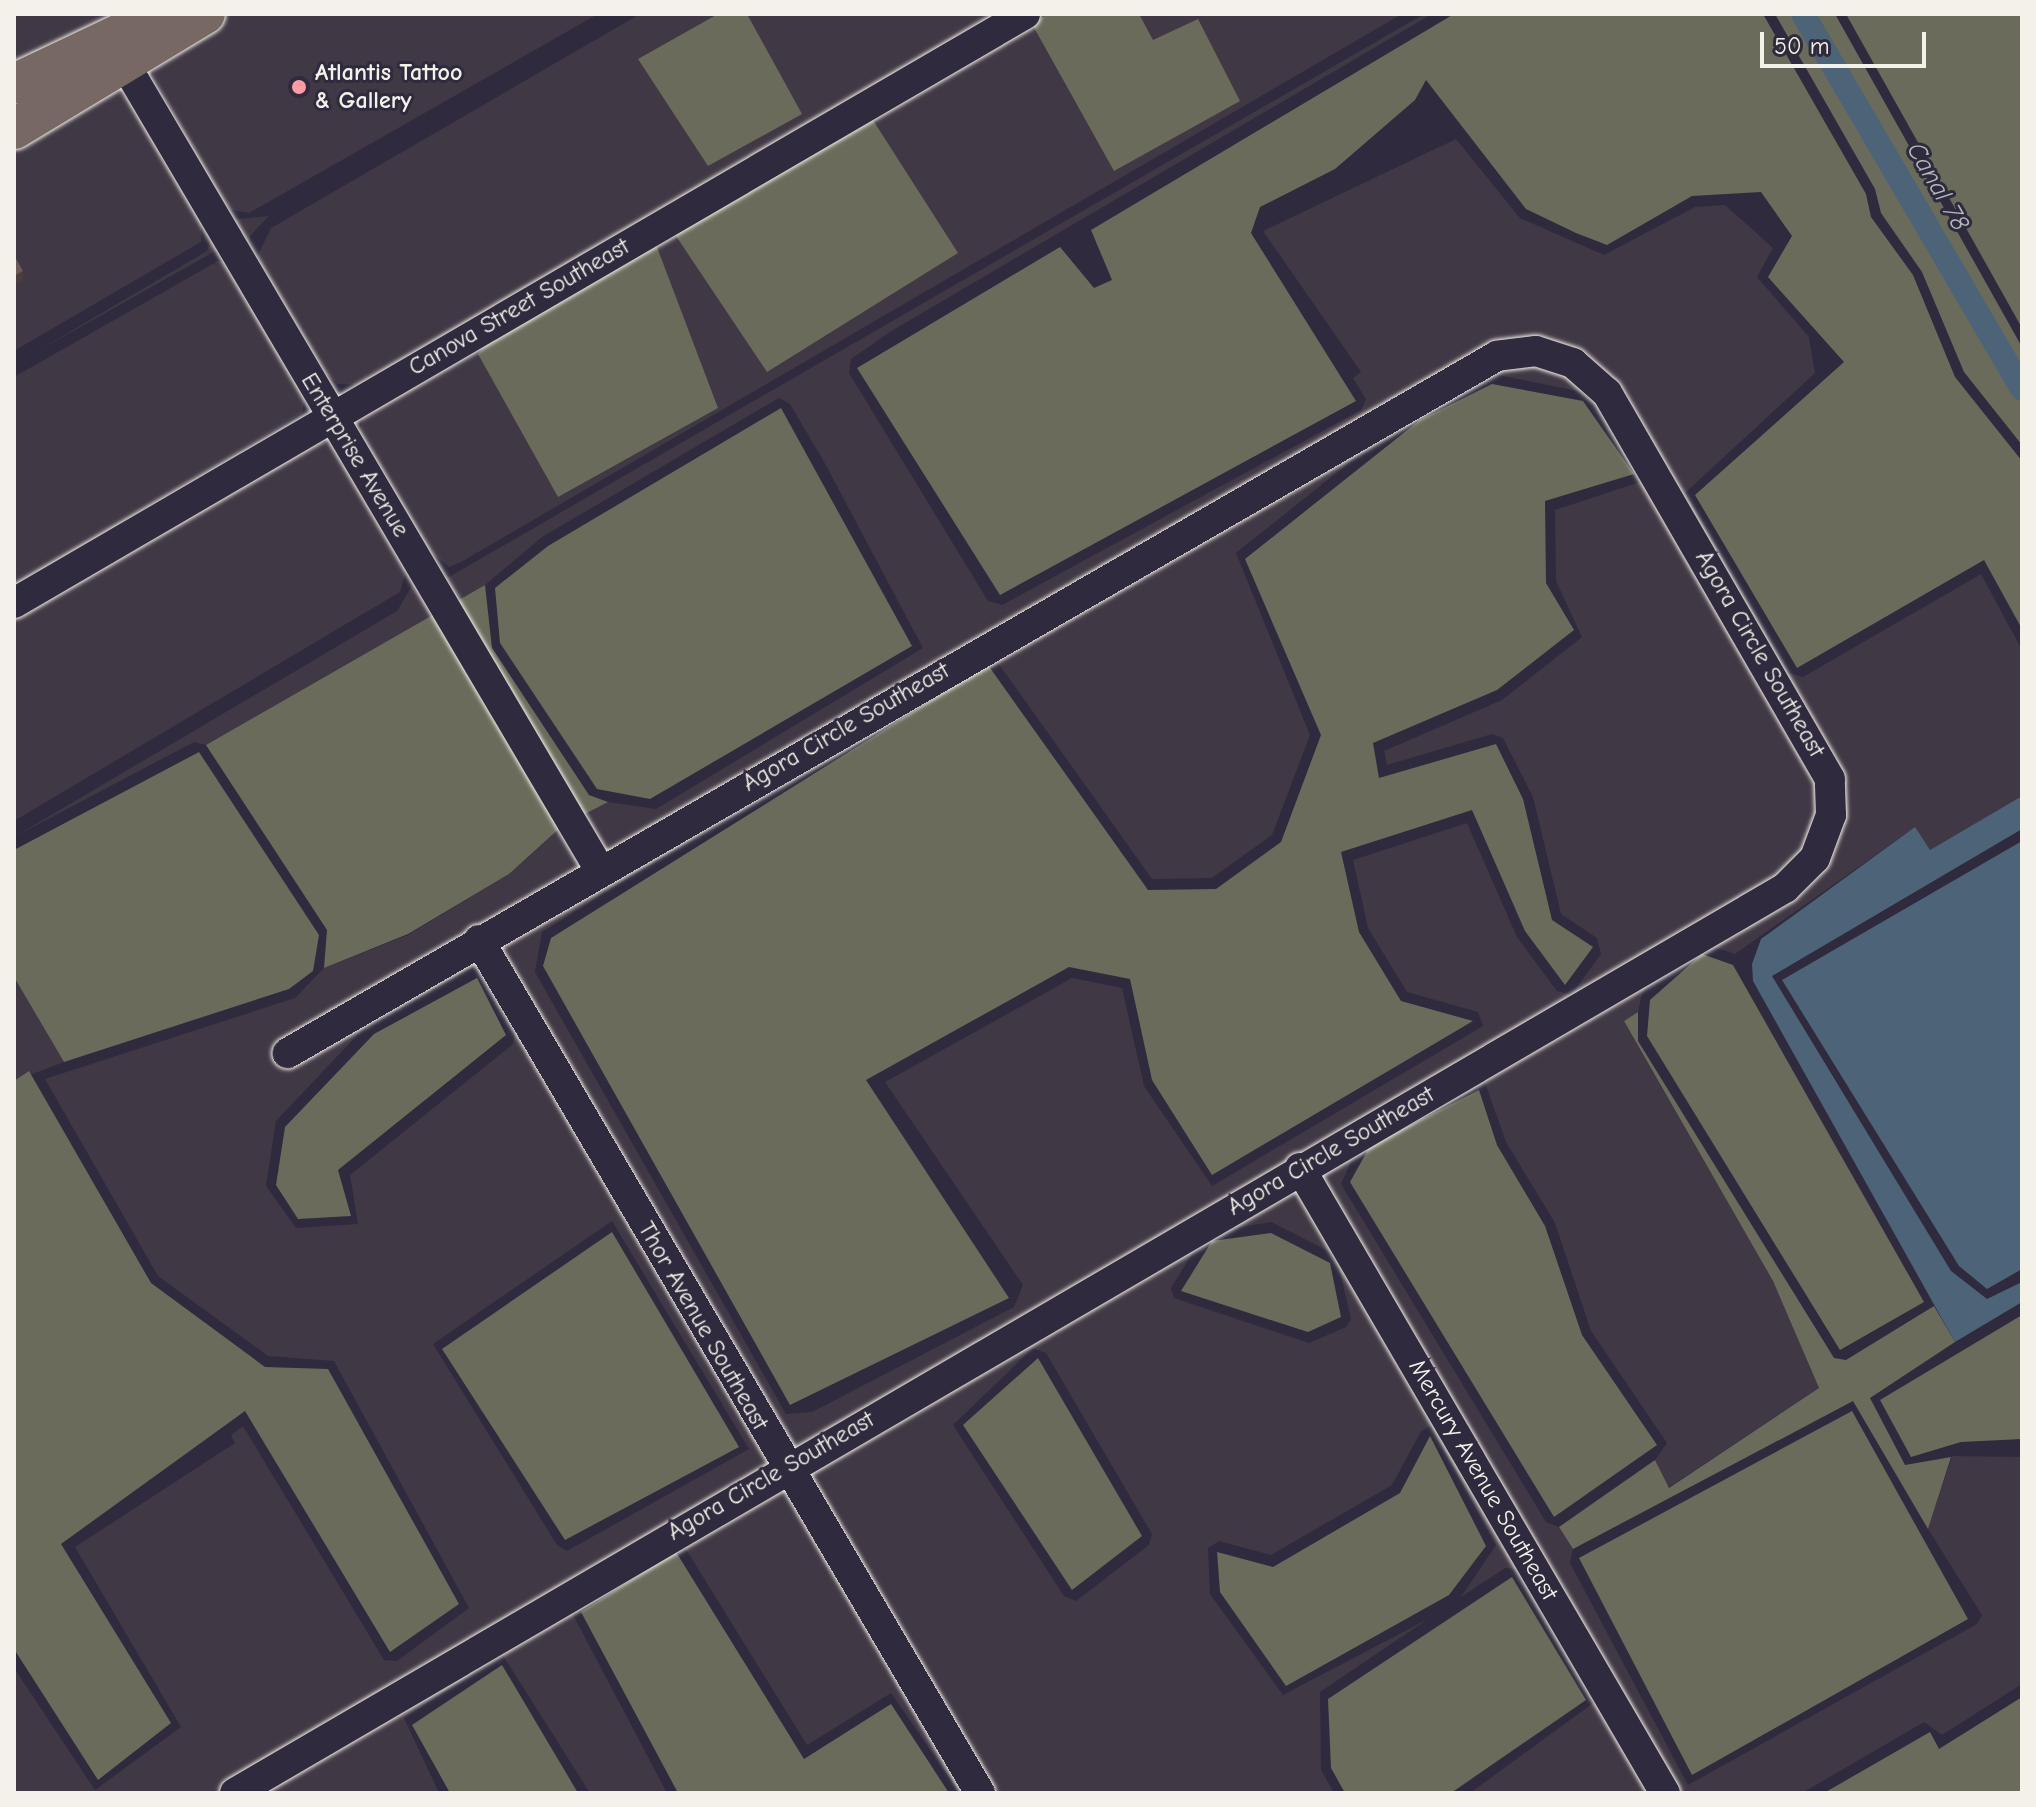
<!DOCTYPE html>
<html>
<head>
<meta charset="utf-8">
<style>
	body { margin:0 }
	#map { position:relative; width:2036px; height:1807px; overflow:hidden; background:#2f2a3d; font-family:"Comic Neue",sans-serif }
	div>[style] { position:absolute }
	.built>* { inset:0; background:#413845 }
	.green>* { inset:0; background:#6b6b5c }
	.water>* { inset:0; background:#4d6478 }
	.canal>* { height:24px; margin:-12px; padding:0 12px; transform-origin:12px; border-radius:12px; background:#4d6478 }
	.roads { filter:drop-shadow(0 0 2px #f4f1e8) drop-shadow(0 0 2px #f4f1e8) }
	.minor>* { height:30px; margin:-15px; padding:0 15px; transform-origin:15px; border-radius:15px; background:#2f2a3d }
	.major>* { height:40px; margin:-20px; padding:0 20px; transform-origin:20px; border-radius:20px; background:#776864 }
	.shaded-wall>* { inset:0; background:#4a3f3e }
	.building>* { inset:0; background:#6a5a58 }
	.dots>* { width:22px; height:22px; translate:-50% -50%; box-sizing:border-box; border:4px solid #2f2a3d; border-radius:50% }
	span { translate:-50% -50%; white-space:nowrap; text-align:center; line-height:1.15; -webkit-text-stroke:6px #2f2a3d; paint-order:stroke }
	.poi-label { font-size:24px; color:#f4f1e8; font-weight:700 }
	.left { translate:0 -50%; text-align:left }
	.street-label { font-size:24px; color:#f4f1e8 }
	.water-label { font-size:26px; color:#b1b9bb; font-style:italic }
	.frame { position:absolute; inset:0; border:16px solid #f4f1e8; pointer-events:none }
	.scale { position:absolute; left:1760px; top:32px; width:166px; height:36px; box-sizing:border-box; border:4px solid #f4f1e8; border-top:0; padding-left:10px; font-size:24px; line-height:28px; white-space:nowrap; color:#f4f1e8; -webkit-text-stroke:6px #2f2a3d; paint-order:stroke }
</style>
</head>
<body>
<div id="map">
	<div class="built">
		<i style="clip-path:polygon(14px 14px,129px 14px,14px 71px)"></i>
		<i style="clip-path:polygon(211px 14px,598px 14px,249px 213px,231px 210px,217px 193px,153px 75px,160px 54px)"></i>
		<i style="clip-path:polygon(640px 14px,1000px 14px,361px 385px,338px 384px,327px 375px,257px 257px,271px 228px)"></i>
		<i style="clip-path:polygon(1041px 14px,1402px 14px,461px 562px,449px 567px,430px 552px,359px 435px,365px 409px)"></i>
		<i style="clip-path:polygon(evenodd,1424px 14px,1432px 14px,893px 330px,851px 359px,849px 373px,988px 601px,1002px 605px,1361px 410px,1366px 399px,1353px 378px,1361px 372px,1263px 231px,1456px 139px,1520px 218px,1604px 255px,1695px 207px,1725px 205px,1773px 248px,1757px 277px,1809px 337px,1815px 373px,1685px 493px,1788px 673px,1803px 677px,1981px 574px,2022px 650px,2022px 796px,1930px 850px,1914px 828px,1735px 954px,1705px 944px,1669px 961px,1642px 993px,1638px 1012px,1624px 1021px,1773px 1281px,1819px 1388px,1668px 1488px,1655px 1460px,1667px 1443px,1591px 1331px,1555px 1223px,1506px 1142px,1485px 1083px,1361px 1140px,1341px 1184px,1546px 1522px,1559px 1527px,1573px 1549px,1570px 1563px,1688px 1785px,1977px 1624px,1982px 1615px,1928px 1529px,1952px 1456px,2022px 1457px,2022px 1684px,1942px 1735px,1924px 1722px,1802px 1793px,1470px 1793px,1596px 1701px,1518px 1569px,1505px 1568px,1461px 1597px,1496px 1545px,1431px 1426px,1421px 1431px,1392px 1485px,1271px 1555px,1219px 1541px,1208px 1548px,1210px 1594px,1283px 1695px,1428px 1619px,1320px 1692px,1321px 1770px,1334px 1793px,960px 1793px,891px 1693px,807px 1745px,684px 1546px,571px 1611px,667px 1793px,590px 1793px,502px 1654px,404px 1718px,439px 1793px,14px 1793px,14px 1668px,95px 1790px,181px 1727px,75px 1547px,235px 1443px,231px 1435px,243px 1426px,384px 1660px,397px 1661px,469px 1608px,334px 1361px,268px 1356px,158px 1276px,45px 1079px,295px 998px,324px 968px,408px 935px,509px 874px,562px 826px,608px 802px,656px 809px,923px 648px,823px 460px,790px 404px,779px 398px,542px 537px,485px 585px,206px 745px,194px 742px,14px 837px,397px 611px,416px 579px,348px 446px,311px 419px,315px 400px,217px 250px,29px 356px,207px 251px,214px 231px,230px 220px,269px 216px,250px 236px,247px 254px,333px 392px,347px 396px,349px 422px,437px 573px,449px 577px,1424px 14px,1493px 374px,1588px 393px,1642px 469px,1643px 481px,1555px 510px,1556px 581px,1582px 637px,1502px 700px,1384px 751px,1387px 765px,1492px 734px,1503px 738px,1533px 797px,1561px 914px,1597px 938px,1601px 954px,1571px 995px,1557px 991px,1517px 937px,1467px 823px,1353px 860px,1368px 928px,1407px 992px,1478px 1012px,1483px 1026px,1212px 1186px,1144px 1086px,1122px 988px,1072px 978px,885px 1082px,1023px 1285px,1014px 1307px,812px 1412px,786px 1414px,535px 972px,542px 932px,985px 655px,996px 660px,1152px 879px,1212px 878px,1272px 835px,1310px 735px,1236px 553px,1414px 411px,1493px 374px,1424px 14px,471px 968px,483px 970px,515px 1031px,513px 1044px,350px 1175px,358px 1224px,296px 1228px,266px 1186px,276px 1121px,366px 1026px,471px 968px,1424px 14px,612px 1221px,749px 1449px,567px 1551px,557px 1545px,433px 1344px,612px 1221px,1424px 14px,1271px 1222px,1336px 1255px,1351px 1319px,1346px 1327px,1309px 1343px,1174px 1298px,1171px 1288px,1205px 1233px,1271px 1222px,1424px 14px,1033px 1348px,1046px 1353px,1152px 1534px,1149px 1545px,1076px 1601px,1064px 1596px,953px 1425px,1033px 1348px)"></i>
		<i style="clip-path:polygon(95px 89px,120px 93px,140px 110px,201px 215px,201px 242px,14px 351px,14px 137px)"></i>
		<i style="clip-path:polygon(218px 261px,230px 264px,305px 396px,302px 413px,14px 587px,14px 377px)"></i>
		<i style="clip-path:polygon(313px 442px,333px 444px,408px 565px,400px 592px,14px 821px,14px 611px)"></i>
		<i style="clip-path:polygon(14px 977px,64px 1062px,14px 1081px)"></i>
	</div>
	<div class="green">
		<i style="clip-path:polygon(718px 14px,747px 14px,802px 114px,708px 166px,638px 59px)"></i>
		<i style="clip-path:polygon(1048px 14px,1139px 14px,1153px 40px,1198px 19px,1240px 101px,1114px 171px,1032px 24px)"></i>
		<i style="clip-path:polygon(1454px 14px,1763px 14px,1866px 194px,1871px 217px,1913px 275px,1955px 377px,2022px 461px,2022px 629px,1984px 560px,1797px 668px,1695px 495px,1844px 362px,1768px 277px,1792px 236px,1761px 192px,1692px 196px,1607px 245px,1576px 233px,1526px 209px,1426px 80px,1415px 100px,1335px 169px,1260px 207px,1251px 233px,1356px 401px,1000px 595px,857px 368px,1060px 247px,1094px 288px,1112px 280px,1091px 230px)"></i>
		<i style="clip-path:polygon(1775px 14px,1835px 14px,2022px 347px,2022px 445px,1964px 372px,1922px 272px,1881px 213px,1875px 189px)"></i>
		<i style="clip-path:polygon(1846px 14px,2022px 14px,2022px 328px)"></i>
		<i style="clip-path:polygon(871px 117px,958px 253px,767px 372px,674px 233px)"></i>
		<i style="clip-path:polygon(655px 242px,718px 408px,558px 497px,478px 354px,490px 339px)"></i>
		<i style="clip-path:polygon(1492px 384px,1583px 401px,1634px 474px,1545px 501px,1546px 583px,1574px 630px,1497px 690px,1373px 743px,1379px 778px,1496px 744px,1523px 799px,1552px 920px,1593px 947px,1565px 985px,1525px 931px,1472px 810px,1341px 852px,1359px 932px,1401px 1001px,1473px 1021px,1212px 1175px,1152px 1080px,1130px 979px,1069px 967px,866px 1080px,1009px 1298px,790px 1405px,543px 966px,551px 938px,988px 665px,1148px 890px,1216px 889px,1281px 842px,1321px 735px,1245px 559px,1420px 420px)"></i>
		<i style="clip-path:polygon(781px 408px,912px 646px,650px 799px,597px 789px,500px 643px,495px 588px,548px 546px)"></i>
		<i style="clip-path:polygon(485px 585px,492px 648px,589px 795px,608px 802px,562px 826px,509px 874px,408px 934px,324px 968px,327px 930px,206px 745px)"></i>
		<i style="clip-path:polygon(199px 752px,319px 935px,313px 971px,289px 989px,64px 1062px,14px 977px,14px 850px)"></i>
		<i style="clip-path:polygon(1702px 954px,1733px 965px,1924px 1302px,1840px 1350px,1647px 1036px,1650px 1000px)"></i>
		<i style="clip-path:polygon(477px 978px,506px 1035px,338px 1170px,351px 1216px,298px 1219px,276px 1185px,285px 1127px,374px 1034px)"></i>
		<i style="clip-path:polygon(1638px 1012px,1638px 1041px,1834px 1358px,1846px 1360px,1934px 1306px,1955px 1342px,1870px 1398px,1905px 1465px,1951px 1457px,1928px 1529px,1853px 1401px,1573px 1549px,1559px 1527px,1655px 1460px,1669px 1488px,1819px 1388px,1773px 1281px,1624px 1021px)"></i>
		<i style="clip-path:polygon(29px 1071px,151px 1283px,265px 1367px,328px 1369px,459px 1604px,390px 1652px,245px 1411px,61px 1544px,171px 1723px,98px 1780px,14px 1649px,14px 1081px)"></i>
		<i style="clip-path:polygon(1479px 1090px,1497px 1145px,1545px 1226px,1582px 1335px,1657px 1445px,1554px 1517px,1350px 1182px,1370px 1146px)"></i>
		<i style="clip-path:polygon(612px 1232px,739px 1447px,565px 1540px,442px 1349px)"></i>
		<i style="clip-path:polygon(1271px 1233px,1330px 1263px,1341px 1317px,1308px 1332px,1181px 1291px,1212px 1241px)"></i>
		<i style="clip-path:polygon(2022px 1315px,2022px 1439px,1961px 1442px,1911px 1457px,1880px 1400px)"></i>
		<i style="clip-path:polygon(1038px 1358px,1142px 1536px,1072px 1590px,963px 1425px)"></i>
		<i style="clip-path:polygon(1852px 1411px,1968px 1619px,1692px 1775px,1579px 1558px)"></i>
		<i style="clip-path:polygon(1430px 1436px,1486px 1546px,1449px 1595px,1286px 1686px,1220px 1592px,1217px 1552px,1273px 1567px,1400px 1493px)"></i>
		<i style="clip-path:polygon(676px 1552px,804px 1759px,891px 1704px,949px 1793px,678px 1793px,581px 1612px)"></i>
		<i style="clip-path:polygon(1512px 1577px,1586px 1700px,1451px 1793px,1345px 1793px,1331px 1768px,1328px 1699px)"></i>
		<i style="clip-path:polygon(502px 1665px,578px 1793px,450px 1793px,412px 1725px)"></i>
		<i style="clip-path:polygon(2022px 1697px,2022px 1793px,1824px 1793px,1930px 1732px,1939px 1749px)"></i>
	</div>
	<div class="water">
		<i style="clip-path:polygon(2022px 796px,2022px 829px,1772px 976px,1951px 1271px,1987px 1299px,2022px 1282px,2022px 1302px,1955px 1342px,1753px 981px,1752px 964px,1761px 939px,1915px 827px,1930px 850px)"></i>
		<i style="clip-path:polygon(2022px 841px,2022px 1269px,1987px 1289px,1959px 1266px,1782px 980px)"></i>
	</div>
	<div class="canal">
		<i style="left:1803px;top:14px;width:434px;rotate:59.7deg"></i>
	</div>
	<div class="roads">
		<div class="minor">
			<i style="left:113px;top:44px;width:959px;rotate:59.48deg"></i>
			<i style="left:14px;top:603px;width:1170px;rotate:-30.22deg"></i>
			<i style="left:479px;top:940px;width:989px;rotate:59.57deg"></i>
			<i style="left:1300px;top:1168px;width:724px;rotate:59.72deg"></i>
			<i style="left:235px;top:1793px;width:1795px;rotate:-30.28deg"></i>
			<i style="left:1785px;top:888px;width:42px;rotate:-45deg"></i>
			<i style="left:1815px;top:858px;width:46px;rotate:-69.6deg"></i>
			<i style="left:1831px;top:815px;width:36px;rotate:-92deg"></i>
			<i style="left:1830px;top:779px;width:446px;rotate:-120deg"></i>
			<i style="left:1607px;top:393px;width:45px;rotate:-138.6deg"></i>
			<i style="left:1573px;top:363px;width:39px;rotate:-162deg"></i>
			<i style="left:1536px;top:351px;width:39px;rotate:173deg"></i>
			<i style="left:1497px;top:356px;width:1396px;rotate:150.04deg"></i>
		</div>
		<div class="major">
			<i style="left:14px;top:84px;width:164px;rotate:-25.3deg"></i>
			<i style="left:14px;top:129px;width:223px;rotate:-31.1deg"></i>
		</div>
	</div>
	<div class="shaded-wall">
		<i style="clip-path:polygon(23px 271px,23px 280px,14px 285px,14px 276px)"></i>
	</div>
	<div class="building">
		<i style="clip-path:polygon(14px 255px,23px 271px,14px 276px)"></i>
	</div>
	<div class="dots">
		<i style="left:299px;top:87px;background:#ff9aa2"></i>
	</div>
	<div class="poi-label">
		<span class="left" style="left:315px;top:87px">Atlantis Tattoo<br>&amp; Gallery</span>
	</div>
	<div class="street-label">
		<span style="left:519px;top:307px;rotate:-30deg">Canova Street Southeast</span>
		<span style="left:355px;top:455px;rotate:59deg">Enterprise Avenue</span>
		<span style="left:1760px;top:654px;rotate:60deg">Agora Circle Southeast</span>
		<span style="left:846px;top:727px;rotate:-30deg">Agora Circle Southeast</span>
		<span style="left:1331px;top:1151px;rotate:-30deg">Agora Circle Southeast</span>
		<span style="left:703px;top:1326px;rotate:60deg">Thor Avenue Southeast</span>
		<span style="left:771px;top:1476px;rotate:-30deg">Agora Circle Southeast</span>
		<span style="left:1483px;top:1480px;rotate:60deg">Mercury Avenue Southeast</span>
	</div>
	<div class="water-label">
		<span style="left:1937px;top:187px;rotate:60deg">Canal 78</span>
	</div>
	<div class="frame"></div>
	<div class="scale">50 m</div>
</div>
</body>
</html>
